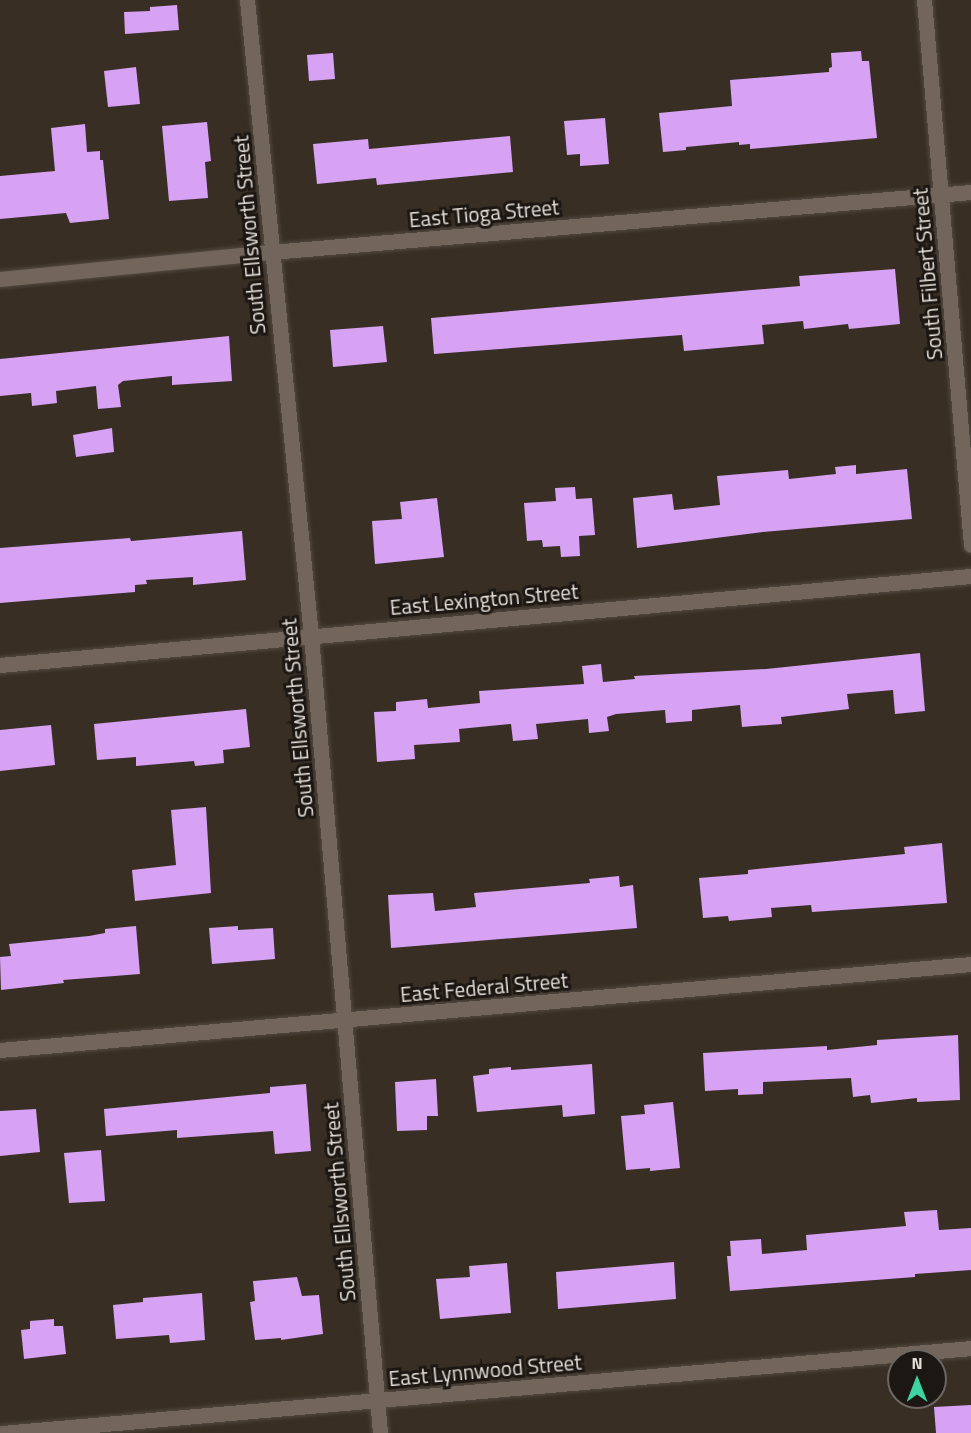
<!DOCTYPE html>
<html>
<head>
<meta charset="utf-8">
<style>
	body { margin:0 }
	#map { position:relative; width:971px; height:1433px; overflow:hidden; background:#382e24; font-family:"Titillium Web",sans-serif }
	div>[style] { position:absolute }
	.building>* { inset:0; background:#d7a2f4 }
	.roads { filter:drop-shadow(0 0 2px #524a42) drop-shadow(0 0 2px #524a42) }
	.street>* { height:15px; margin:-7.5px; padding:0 7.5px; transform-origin:7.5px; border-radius:7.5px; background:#72665c }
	span { translate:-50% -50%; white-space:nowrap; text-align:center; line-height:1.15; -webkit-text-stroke:6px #1c1713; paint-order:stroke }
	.street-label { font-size:21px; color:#e5ded8 }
	.north { position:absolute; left:887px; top:1349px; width:60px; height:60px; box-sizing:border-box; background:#1c1713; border:2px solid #6c6762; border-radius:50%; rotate:0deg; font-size:16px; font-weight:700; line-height:24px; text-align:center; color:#e5ded8 }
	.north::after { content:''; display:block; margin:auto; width:21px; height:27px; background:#3ed4a2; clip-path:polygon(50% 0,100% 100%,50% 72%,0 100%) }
</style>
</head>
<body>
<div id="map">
	<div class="building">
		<i style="clip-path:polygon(177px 5px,179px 30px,125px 34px,124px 12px,150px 11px,150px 7px)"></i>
		<i style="clip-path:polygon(861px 51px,862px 61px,869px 61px,877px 138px,750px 149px,750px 144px,739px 145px,739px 142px,686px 147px,686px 150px,663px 152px,659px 113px,732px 106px,730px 80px,829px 72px,829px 68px,832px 67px,831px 53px)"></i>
		<i style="clip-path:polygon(333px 53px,335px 79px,309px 81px,307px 55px)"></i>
		<i style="clip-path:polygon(136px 67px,140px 104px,108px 107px,104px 71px)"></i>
		<i style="clip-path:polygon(605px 118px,609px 164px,580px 166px,580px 154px,567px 155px,564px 121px)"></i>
		<i style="clip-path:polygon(207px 122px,211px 161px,205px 162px,208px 198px,169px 201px,162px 126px)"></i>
		<i style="clip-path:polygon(85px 124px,87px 152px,100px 151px,100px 160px,103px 160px,109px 219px,70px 223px,66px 213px,0 219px,0 176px,55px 171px,51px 128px)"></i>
		<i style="clip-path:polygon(510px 136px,513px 172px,377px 185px,376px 178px,317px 184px,313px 144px,368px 139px,369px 149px)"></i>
		<i style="clip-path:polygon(895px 269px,900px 324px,849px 329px,848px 324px,804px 329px,803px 321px,762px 325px,764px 344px,684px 351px,682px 335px,434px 354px,431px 318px,800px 286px,799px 276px)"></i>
		<i style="clip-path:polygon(383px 326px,387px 362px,333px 367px,330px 330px)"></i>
		<i style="clip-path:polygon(229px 336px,232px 381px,172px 385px,172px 376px,123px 381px,118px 385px,121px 407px,98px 409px,96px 386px,56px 391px,57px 403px,32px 406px,31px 393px,0 396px,0 359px)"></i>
		<i style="clip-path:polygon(112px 428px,114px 452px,76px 457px,73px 435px)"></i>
		<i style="clip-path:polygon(856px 465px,856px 474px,907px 469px,912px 519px,763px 532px,637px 548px,633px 498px,672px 494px,674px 510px,720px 505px,717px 476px,788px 470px,789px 479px,836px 474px,835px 467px)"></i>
		<i style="clip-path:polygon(575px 487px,576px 499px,592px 498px,595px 535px,579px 536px,580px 556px,561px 557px,560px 546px,543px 547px,542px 540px,527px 541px,524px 503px,556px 501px,555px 488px)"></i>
		<i style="clip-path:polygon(437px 498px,444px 557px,375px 564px,372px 521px,402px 519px,400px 502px)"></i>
		<i style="clip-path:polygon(242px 531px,246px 580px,193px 585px,193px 577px,146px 580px,147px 584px,135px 585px,135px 592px,0 603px,0 548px,130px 538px,131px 541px)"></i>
		<i style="clip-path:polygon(920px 653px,925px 711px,895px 714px,893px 690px,847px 694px,849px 709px,781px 717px,782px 724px,742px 727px,740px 705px,692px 710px,692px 721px,666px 723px,665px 710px,616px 714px,607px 717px,609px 731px,589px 733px,588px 719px,536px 724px,538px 739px,513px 741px,511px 724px,459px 729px,460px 742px,414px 745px,415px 759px,377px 762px,374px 712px,396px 711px,396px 702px,427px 699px,428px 708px,480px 703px,479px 691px,584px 684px,582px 666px,601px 664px,603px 682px,635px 679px,634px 676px,766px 669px)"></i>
		<i style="clip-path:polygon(246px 709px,250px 747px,223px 750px,224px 763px,195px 766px,194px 761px,136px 766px,136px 757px,97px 760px,94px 724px)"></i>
		<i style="clip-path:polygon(51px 725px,55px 765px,0 771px,0 730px)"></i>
		<i style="clip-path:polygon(206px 807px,211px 893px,135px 901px,132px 870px,176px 865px,171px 810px)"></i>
		<i style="clip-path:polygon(942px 843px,947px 903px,812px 912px,811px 905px,771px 908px,772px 917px,729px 921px,728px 916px,703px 918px,699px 878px,748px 874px,748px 870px,905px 854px,904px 847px)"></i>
		<i style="clip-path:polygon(619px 876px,620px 887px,633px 885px,637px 928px,391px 948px,388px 895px,433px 893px,435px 911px,476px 907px,474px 893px,590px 883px,589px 879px)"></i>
		<i style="clip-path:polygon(136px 926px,140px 974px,63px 980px,64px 983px,1px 990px,0 957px,11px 956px,9px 944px,89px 936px,105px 933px,105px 929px)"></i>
		<i style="clip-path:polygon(238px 926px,238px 930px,273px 928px,275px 959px,212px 964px,209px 928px)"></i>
		<i style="clip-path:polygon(958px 1035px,960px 1100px,917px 1102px,917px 1098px,871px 1103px,870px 1095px,853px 1097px,851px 1078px,763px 1082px,763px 1094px,738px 1095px,738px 1089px,705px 1091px,703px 1053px,827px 1046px,827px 1050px,877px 1045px,877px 1040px)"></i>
		<i style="clip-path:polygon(592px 1064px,595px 1114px,563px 1117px,562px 1105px,477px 1112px,473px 1076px,489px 1074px,489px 1069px,511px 1067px,511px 1070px)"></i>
		<i style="clip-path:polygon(436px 1079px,438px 1116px,427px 1116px,427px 1130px,397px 1131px,395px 1082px)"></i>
		<i style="clip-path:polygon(306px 1084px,311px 1151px,275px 1154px,273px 1131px,177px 1138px,177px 1130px,106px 1136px,104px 1109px,270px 1093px,270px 1087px)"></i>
		<i style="clip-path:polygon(673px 1102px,680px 1168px,650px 1171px,650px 1168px,626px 1170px,621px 1116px,645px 1114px,644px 1105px)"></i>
		<i style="clip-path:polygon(36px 1109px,40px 1152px,0 1156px,0 1111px)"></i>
		<i style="clip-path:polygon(101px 1150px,105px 1201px,69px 1203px,64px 1153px)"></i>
		<i style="clip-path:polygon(937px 1210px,939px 1230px,971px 1228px,971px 1270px,915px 1274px,915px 1277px,730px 1291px,727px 1256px,731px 1256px,730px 1241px,761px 1239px,762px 1254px,807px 1250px,806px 1235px,906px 1226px,904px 1212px)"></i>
		<i style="clip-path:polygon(674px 1262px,676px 1299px,558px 1309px,556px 1272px)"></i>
		<i style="clip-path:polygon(507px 1263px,511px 1313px,440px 1319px,436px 1279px,470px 1277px,469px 1266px)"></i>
		<i style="clip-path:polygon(297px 1277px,302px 1296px,319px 1295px,323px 1334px,281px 1340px,281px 1338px,255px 1340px,250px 1302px,255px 1301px,253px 1281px)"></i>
		<i style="clip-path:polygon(202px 1293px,205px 1340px,170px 1343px,169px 1335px,116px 1339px,113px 1305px,143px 1302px,143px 1298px)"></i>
		<i style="clip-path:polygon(54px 1319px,54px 1326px,63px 1326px,66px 1354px,24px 1359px,21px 1330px,30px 1329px,30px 1321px)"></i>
		<i style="clip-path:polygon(971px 1405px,971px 1433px,936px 1433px,934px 1407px)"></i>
	</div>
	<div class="roads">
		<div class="street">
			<i style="left:247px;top:0;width:639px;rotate:84.25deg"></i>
			<i style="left:311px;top:636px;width:800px;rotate:85.05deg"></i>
			<i style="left:924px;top:0;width:547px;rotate:85.07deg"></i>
			<i style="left:0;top:279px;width:272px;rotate:-5.7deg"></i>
			<i style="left:271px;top:252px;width:703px;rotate:-4.9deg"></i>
			<i style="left:0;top:665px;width:975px;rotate:-5.24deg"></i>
			<i style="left:0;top:1050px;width:975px;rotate:-5.06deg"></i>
			<i style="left:2px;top:1433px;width:973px;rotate:-5.01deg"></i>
		</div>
	</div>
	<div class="street-label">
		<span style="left:484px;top:213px;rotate:-5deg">East Tioga Street</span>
		<span style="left:249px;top:235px;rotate:-95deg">South Ellsworth Street</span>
		<span style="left:927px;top:274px;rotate:-95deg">South Filbert Street</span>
		<span style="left:484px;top:599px;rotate:-5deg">East Lexington Street</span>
		<span style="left:297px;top:718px;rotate:-95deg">South Ellsworth Street</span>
		<span style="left:484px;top:987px;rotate:-5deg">East Federal Street</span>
		<span style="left:339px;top:1202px;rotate:-95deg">South Ellsworth Street</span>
		<span style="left:485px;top:1370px;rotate:-5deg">East Lynnwood Street</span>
	</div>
	<div class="north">N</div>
</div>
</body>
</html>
